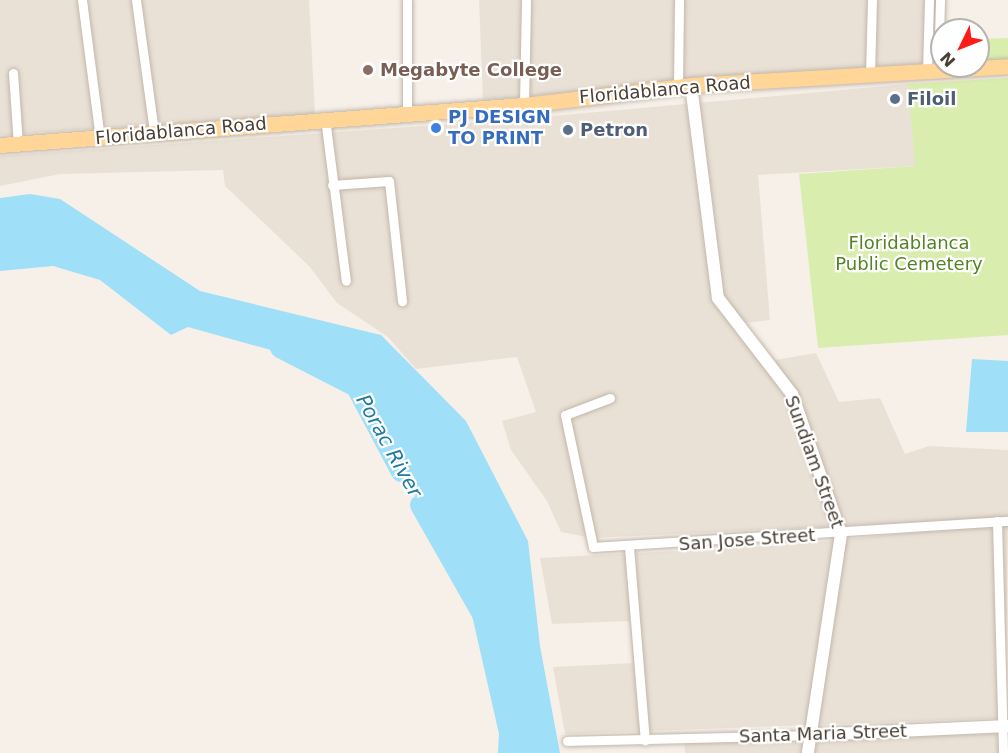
<!DOCTYPE html>
<html>
<head>
<meta charset="utf-8">
<style>
	body { margin:0 }
	#map { position:relative; width:1008px; height:753px; overflow:hidden; background:#f6f0e9; font-family:"DejaVu Sans",sans-serif }
	div>[style] { position:absolute }
	.residential>* { inset:0; background:#eae1d6 }
	.green>* { inset:0; background:#d9eeae }
	.water>* { inset:0; background:#a0dff8 }
	.river>* { height:20px; margin:-10px; padding:0 10px; transform-origin:10px; border-radius:10px; background:#a0dff8 }
	.roads { filter:drop-shadow(0 0 2px #c2b7aa) drop-shadow(0 0 2px #c2b7aa) }
	.minor>* { height:9px; margin:-4.5px; padding:0 4.5px; transform-origin:4.5px; border-radius:4.5px; background:#fff }
	.tertiary>* { height:12px; margin:-6px; padding:0 6px; transform-origin:6px; border-radius:6px; background:#fff }
	.primary>* { height:15px; margin:-7.5px; padding:0 7.5px; transform-origin:7.5px; border-radius:7.5px; background:#ffd598 }
	.dots>* { width:16px; height:16px; translate:-50% -50%; box-sizing:border-box; border:3px solid #fff; border-radius:50% }
	span { translate:-50% -50%; white-space:nowrap; text-align:center; line-height:1.15; -webkit-text-stroke:4.5px #fff; paint-order:stroke }
	.education-label { font-size:18px; color:#785e54; font-weight:700 }
	.left { translate:0 -50%; text-align:left }
	.street-label { font-size:18px; color:#4a4036 }
	.service-label { font-size:18px; color:#4e5e75; font-weight:700 }
	.shop-label { font-size:18px; color:#366cbe; font-weight:700 }
	.park-label { font-size:18px; color:#538323 }
	.water-label { font-size:20px; color:#1f7a9f; font-style:italic }
	.north { position:absolute; left:930px; top:18px; width:60px; height:60px; box-sizing:border-box; background:#fff; border:2px solid #b7b3af; border-radius:50%; rotate:227deg; font-size:16px; font-weight:700; line-height:24px; text-align:center; color:#4a4036 }
	.north::after { content:''; display:block; margin:auto; width:21px; height:27px; background:#ff1b16; clip-path:polygon(50% 0,100% 100%,50% 72%,0 100%) }
</style>
</head>
<body>
<div id="map">
	<div class="residential">
		<i style="clip-path:polygon(0 0,309px 0,315px 114px,0 135px)"></i>
		<i style="clip-path:polygon(479px 0,932px 0,931px 64px,483px 100px)"></i>
		<i style="clip-path:polygon(908px 84px,916px 166px,758px 175px,770px 320px,738px 324px,786px 395px,817px 472px,775px 360px,816px 353px,839px 402px,880px 398px,905px 454px,929px 446px,1008px 450px,1008px 518px,592px 538px,561px 532px,547px 501px,511px 450px,502px 421px,536px 412px,517px 357px,416px 369px,388px 337px,337px 303px,309px 266px,225px 186px,223px 170px,60px 174px,0 186px,0 156px,519px 119px)"></i>
		<i style="clip-path:polygon(995px 524px,1002px 718px,565px 734px,553px 667px,633px 663px,630px 621px,552px 624px,540px 558px,791px 545px)"></i>
		<i style="clip-path:polygon(1001px 524px,1008px 524px,1005px 721px)"></i>
		<i style="clip-path:polygon(1002px 728px,1002px 753px,810px 753px,813px 737px)"></i>
		<i style="clip-path:polygon(808px 739px,805px 753px,685px 753px,684px 741px)"></i>
	</div>
	<div class="green">
		<i style="clip-path:polygon(1008px 38px,1008px 60px,978px 62px,978px 39px)"></i>
		<i style="clip-path:polygon(1008px 78px,1008px 335px,818px 348px,799px 174px,915px 166px,908px 84px)"></i>
	</div>
	<div class="water">
		<i style="clip-path:polygon(30px 194px,60px 199px,200px 291px,381px 335px,466px 421px,528px 541px,540px 646px,560px 753px,511px 753px,503px 681px,474px 588px,430px 523px,365px 401px,329px 370px,278px 352px,188px 327px,171px 335px,100px 280px,53px 266px,0 271px,0 198px)"></i>
		<i style="clip-path:polygon(972px 359px,1008px 361px,1008px 432px,966px 432px)"></i>
	</div>
	<div class="river">
		<i style="left:280px;top:348px;width:85px;rotate:27.2deg"></i>
		<i style="left:356px;top:387px;width:96px;rotate:62.1deg"></i>
		<i style="left:420px;top:505px;width:125px;rotate:60.4deg"></i>
		<i style="left:482px;top:614px;width:122px;rotate:77.2deg"></i>
		<i style="left:509px;top:733px;width:20px;rotate:93deg"></i>
	</div>
	<div class="roads">
		<div class="minor">
			<i style="left:82px;top:0;width:140px;rotate:82.6deg"></i>
			<i style="left:136px;top:0;width:133px;rotate:82.2deg"></i>
			<i style="left:938px;top:72px;width:72px;rotate:-88.4deg"></i>
			<i style="left:13px;top:73px;width:71px;rotate:86deg"></i>
			<i style="left:927px;top:73px;width:73px;rotate:-88.4deg"></i>
			<i style="left:870px;top:76px;width:76px;rotate:-88.5deg"></i>
			<i style="left:678px;top:87px;width:87px;rotate:-89.3deg"></i>
			<i style="left:524px;top:105px;width:105px;rotate:-88.9deg"></i>
			<i style="left:407px;top:112px;width:112px;rotate:-90deg"></i>
			<i style="left:325px;top:118px;width:164px;rotate:82.7deg"></i>
			<i style="left:332px;top:185px;width:57px;rotate:-4deg"></i>
			<i style="left:389px;top:181px;width:121px;rotate:83.8deg"></i>
			<i style="left:610px;top:398px;width:48px;rotate:159.3deg"></i>
			<i style="left:565px;top:415px;width:135px;rotate:78deg"></i>
			<i style="left:593px;top:547px;width:416px;rotate:-3.6deg"></i>
			<i style="left:997px;top:521px;width:232px;rotate:88.5deg"></i>
			<i style="left:629px;top:547px;width:194px;rotate:85.3deg"></i>
			<i style="left:567px;top:741px;width:244px;rotate:-1.4deg"></i>
		</div>
		<div class="tertiary">
			<i style="left:691px;top:85px;width:215px;rotate:82.8deg"></i>
			<i style="left:718px;top:298px;width:121px;rotate:52.4deg"></i>
			<i style="left:792px;top:394px;width:148px;rotate:70.7deg"></i>
			<i style="left:841px;top:534px;width:221px;rotate:98.6deg"></i>
			<i style="left:811px;top:735px;width:197px;rotate:-2.6deg"></i>
		</div>
		<div class="primary">
			<i style="left:0;top:145px;width:526px;rotate:-4.37deg"></i>
			<i style="left:524px;top:105px;width:168px;rotate:-6.8deg"></i>
			<i style="left:691px;top:85px;width:318px;rotate:-3.4deg"></i>
		</div>
	</div>
	<div class="dots">
		<i style="left:368px;top:70px;background:#8d6e63"></i>
		<i style="left:895px;top:99px;background:#5c6f8a"></i>
		<i style="left:436px;top:128px;background:#3f7fe0"></i>
		<i style="left:568px;top:130px;background:#5c6f8a"></i>
	</div>
	<div class="education-label">
		<span class="left" style="left:380px;top:70px">Megabyte College</span>
	</div>
	<div class="street-label">
		<span style="left:665px;top:90px;rotate:-5deg">Floridablanca Road</span>
		<span style="left:181px;top:131px;rotate:-5deg">Floridablanca Road</span>
		<span style="left:814px;top:462px;rotate:70deg">Sundiam Street</span>
		<span style="left:747px;top:540px;rotate:-4deg">San Jose Street</span>
		<span style="left:823px;top:734px;rotate:-2deg">Santa Maria Street</span>
	</div>
	<div class="service-label">
		<span class="left" style="left:907px;top:99px">Filoil</span>
		<span class="left" style="left:580px;top:130px">Petron</span>
	</div>
	<div class="shop-label">
		<span class="left" style="left:448px;top:128px">PJ DESIGN<br>TO PRINT</span>
	</div>
	<div class="park-label">
		<span style="left:909px;top:254px">Floridablanca<br>Public Cemetery</span>
	</div>
	<div class="water-label">
		<span style="left:389px;top:446px;rotate:61deg">Porac River</span>
	</div>
	<div class="north">N</div>
</div>
</body>
</html>
